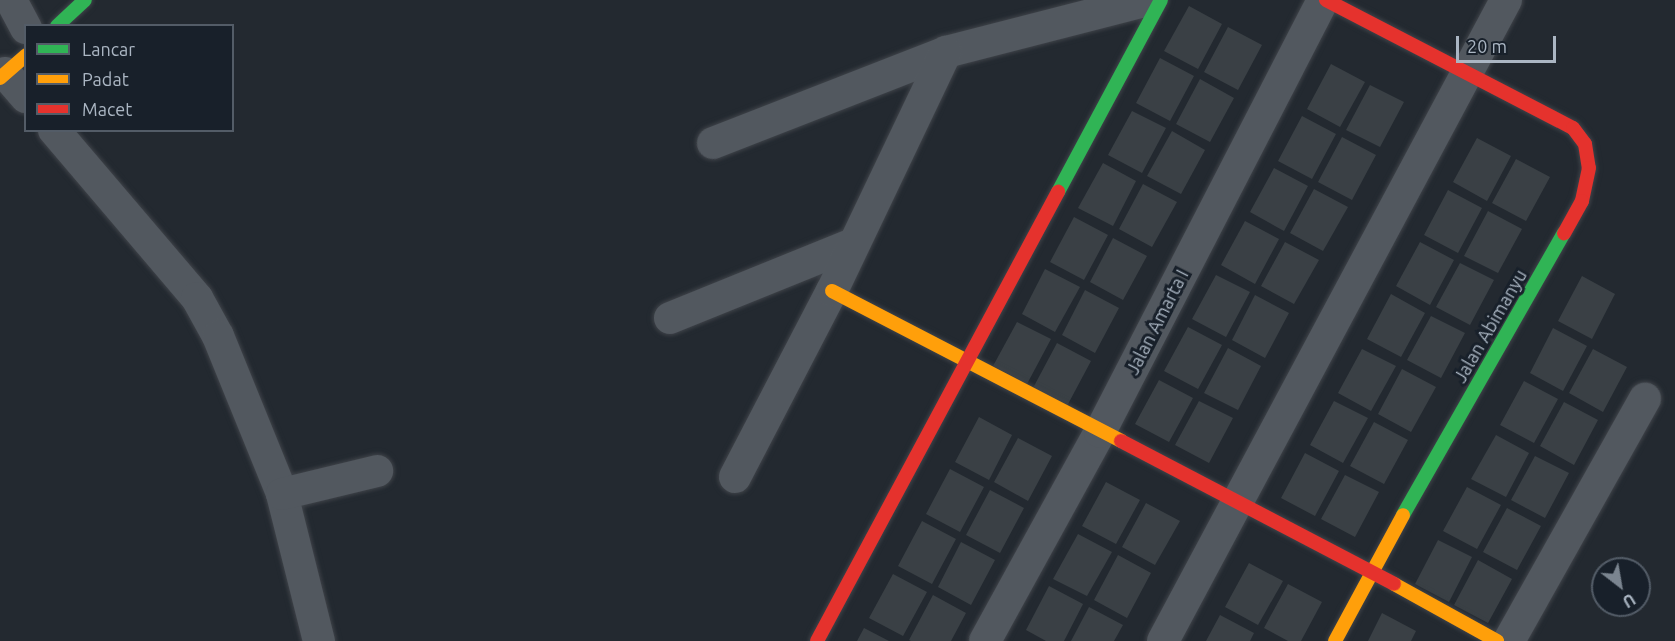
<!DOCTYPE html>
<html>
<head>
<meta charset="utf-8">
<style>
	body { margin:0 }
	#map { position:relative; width:1675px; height:641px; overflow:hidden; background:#232930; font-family:Ubuntu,sans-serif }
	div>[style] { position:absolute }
	.building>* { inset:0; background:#3a4045 }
	.roads { filter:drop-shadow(0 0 2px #3f4349) drop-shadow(0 0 2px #3f4349) }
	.street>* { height:32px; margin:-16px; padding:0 16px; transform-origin:16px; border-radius:16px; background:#52585f }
	.fast>* { height:14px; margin:-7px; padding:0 7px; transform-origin:7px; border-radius:7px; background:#30b455 }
	.slow>* { height:14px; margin:-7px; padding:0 7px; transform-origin:7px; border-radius:7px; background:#ff9f0a }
	.jam>* { height:14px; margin:-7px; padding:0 7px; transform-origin:7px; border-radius:7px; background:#e5322d }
	span { translate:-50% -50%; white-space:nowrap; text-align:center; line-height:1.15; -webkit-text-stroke:6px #18202a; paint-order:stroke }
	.street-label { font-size:18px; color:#abb6c3 }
	.legend { position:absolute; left:24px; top:24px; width:210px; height:108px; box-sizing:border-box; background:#18202a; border:2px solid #535c67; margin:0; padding:8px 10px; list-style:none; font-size:18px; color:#abb6c3 }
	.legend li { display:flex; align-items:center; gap:12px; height:30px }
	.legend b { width:30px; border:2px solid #535c67 }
	.north { position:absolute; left:1591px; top:557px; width:60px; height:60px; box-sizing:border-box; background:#18202a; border:2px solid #535c67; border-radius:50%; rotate:149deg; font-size:16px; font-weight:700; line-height:24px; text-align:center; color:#abb6c3 }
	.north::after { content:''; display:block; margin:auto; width:21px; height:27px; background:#7b8590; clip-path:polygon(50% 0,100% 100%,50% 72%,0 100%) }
	.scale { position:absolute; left:1456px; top:36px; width:100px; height:27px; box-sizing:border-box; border:3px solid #abb6c3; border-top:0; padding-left:8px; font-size:18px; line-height:21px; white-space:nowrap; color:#abb6c3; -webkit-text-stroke:4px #18202a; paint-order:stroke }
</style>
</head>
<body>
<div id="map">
	<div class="building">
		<i style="clip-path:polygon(1189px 6px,1222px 24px,1198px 69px,1164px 51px)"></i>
		<i style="clip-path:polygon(1228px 27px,1262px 45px,1238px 90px,1204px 72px)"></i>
		<i style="clip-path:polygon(1160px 58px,1194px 76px,1170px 121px,1136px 103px)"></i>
		<i style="clip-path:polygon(1331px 64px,1365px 82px,1340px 127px,1307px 109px)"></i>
		<i style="clip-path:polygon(1200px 79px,1234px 98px,1210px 142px,1176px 124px)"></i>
		<i style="clip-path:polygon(1370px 85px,1404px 102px,1380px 147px,1346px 130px)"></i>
		<i style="clip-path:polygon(1132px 111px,1166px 128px,1142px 173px,1108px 155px)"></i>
		<i style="clip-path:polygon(1302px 116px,1336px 134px,1312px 179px,1278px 161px)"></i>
		<i style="clip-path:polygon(1172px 131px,1205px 150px,1181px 194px,1147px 176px)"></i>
		<i style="clip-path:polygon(1342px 137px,1376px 155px,1352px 200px,1318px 182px)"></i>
		<i style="clip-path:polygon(1477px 138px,1511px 156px,1487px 201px,1453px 182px)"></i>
		<i style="clip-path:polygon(1516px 159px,1550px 177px,1526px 221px,1492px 203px)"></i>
		<i style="clip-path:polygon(1103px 163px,1136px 181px,1113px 226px,1078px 208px)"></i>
		<i style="clip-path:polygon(1274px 168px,1308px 186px,1284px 231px,1250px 212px)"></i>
		<i style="clip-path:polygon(1143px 184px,1177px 202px,1152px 247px,1119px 229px)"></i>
		<i style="clip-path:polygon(1314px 189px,1348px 207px,1323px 251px,1290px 233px)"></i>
		<i style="clip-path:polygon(1448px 190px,1482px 208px,1458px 253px,1424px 235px)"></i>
		<i style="clip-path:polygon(1488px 211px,1522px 229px,1498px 273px,1464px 256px)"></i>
		<i style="clip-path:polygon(1074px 217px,1108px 235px,1084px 280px,1050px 262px)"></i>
		<i style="clip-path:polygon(1245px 221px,1279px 239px,1255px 284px,1221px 265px)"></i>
		<i style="clip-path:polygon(1113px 238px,1147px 256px,1123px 300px,1090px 282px)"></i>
		<i style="clip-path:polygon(1285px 242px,1319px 260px,1294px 304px,1261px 286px)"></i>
		<i style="clip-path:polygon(1420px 242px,1454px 260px,1430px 305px,1396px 286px)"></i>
		<i style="clip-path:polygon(1460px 263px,1494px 280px,1470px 325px,1436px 307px)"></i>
		<i style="clip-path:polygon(1045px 269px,1080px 287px,1055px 332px,1022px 314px)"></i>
		<i style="clip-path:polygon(1216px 275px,1250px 292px,1226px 337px,1192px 319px)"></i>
		<i style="clip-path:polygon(1582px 276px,1615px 294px,1592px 339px,1558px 321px)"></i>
		<i style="clip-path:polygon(1085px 290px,1119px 308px,1095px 353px,1062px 335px)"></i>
		<i style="clip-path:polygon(1391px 294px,1425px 313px,1401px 357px,1367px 339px)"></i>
		<i style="clip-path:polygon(1255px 295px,1289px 313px,1265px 358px,1232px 340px)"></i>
		<i style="clip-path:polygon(1431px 316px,1465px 333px,1441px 378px,1407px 360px)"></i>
		<i style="clip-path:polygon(1017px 322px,1051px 339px,1027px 384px,993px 366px)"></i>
		<i style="clip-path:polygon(1188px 327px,1222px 345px,1198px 389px,1164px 371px)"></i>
		<i style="clip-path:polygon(1553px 328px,1587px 346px,1563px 391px,1530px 373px)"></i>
		<i style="clip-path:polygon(1057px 343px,1091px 361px,1067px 406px,1033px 388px)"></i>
		<i style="clip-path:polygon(1228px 348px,1261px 366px,1238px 410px,1204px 393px)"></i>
		<i style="clip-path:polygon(1362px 349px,1396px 366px,1371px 411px,1338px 393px)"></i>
		<i style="clip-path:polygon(1593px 349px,1627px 367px,1603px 412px,1569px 393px)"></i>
		<i style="clip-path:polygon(1402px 369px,1436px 387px,1411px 432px,1378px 414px)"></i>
		<i style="clip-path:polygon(1159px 380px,1193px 398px,1169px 442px,1135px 424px)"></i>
		<i style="clip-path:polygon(1524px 381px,1558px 399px,1534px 443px,1500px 425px)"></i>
		<i style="clip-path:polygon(1199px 401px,1233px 418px,1209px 463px,1175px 445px)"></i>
		<i style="clip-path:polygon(1334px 401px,1368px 418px,1343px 463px,1310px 445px)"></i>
		<i style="clip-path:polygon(1564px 402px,1598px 420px,1574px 465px,1540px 446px)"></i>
		<i style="clip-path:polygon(979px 417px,1012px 435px,989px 480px,955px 462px)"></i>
		<i style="clip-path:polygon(1374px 422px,1408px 440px,1384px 484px,1350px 466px)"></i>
		<i style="clip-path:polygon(1496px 435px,1529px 453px,1506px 497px,1471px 479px)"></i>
		<i style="clip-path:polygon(1018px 438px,1052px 456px,1028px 501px,994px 482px)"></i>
		<i style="clip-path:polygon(1305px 453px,1339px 471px,1315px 516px,1281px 498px)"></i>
		<i style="clip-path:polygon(1535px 456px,1569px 473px,1545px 518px,1511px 500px)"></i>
		<i style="clip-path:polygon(950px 469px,984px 487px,960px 532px,926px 514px)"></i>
		<i style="clip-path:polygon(1345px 475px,1379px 492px,1355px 537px,1321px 519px)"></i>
		<i style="clip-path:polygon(1106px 482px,1140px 500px,1116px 544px,1082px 526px)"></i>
		<i style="clip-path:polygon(1467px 487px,1501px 505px,1477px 549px,1443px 531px)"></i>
		<i style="clip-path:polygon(990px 490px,1024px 508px,1000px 553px,966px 535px)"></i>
		<i style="clip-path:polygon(1146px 503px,1180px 521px,1155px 565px,1122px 547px)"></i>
		<i style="clip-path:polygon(1507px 508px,1541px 526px,1517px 570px,1483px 552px)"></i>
		<i style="clip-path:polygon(922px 521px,956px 539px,932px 584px,898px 566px)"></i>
		<i style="clip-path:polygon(1078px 534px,1112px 552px,1087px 596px,1053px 579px)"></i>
		<i style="clip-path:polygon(1438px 540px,1472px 557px,1449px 602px,1415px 584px)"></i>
		<i style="clip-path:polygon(961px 542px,995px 560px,971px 605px,938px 587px)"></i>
		<i style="clip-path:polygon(1118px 555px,1151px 573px,1127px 618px,1094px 600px)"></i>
		<i style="clip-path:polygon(1478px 560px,1512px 579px,1488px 623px,1454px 605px)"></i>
		<i style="clip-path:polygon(1249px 563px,1283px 581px,1258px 625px,1225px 607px)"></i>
		<i style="clip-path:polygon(893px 574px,927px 592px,903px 636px,869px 618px)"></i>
		<i style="clip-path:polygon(1288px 584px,1322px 602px,1301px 641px,1288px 641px,1264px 628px)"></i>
		<i style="clip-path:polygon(1049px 586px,1083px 604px,1064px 641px,1046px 641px,1026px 630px)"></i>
		<i style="clip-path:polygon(933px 595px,966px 613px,951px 641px,911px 641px,909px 640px)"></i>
		<i style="clip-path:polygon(1089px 607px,1123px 625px,1114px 641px,1071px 641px)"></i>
		<i style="clip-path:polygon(1382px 613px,1416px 631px,1411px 641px,1368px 641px)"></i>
		<i style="clip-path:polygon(1220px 615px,1254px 633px,1250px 641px,1206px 641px)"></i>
		<i style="clip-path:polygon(864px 628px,889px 641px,857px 641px)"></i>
	</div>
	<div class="roads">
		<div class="street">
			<i style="left:11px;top:0;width:32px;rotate:62deg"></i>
			<i style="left:5px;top:73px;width:32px;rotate:49deg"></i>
			<i style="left:54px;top:130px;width:221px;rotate:49.6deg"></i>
			<i style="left:197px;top:298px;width:43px;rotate:61.1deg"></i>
			<i style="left:218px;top:336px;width:170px;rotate:67.9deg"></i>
			<i style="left:282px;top:494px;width:152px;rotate:75.9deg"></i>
			<i style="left:713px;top:143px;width:250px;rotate:-21.3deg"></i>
			<i style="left:946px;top:52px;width:210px;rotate:-14.4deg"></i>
			<i style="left:670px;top:318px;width:197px;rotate:-22deg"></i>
			<i style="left:735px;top:477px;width:210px;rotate:-62.5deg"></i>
			<i style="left:832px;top:291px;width:265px;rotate:-64.5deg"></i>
			<i style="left:282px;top:494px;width:98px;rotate:-13.6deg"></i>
			<i style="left:985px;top:641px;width:239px;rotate:-61.2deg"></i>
			<i style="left:1100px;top:432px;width:486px;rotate:-62.7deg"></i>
			<i style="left:1163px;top:641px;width:727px;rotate:-61.85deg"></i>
			<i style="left:1509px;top:641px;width:278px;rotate:-60.7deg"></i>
		</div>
		<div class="fast">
			<i style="left:57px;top:26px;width:38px;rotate:-43deg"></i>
			<i style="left:1058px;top:192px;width:218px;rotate:-61.8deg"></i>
			<i style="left:1403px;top:515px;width:325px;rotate:-60.3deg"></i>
		</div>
		<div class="slow">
			<i style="left:0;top:78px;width:35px;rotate:-41deg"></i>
			<i style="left:832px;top:291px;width:326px;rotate:27.4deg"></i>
			<i style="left:1394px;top:584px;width:118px;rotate:29deg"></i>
			<i style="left:1335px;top:641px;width:143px;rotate:-61.6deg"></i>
		</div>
		<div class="jam">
			<i style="left:1326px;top:0;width:278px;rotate:27.4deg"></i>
			<i style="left:1573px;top:128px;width:20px;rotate:53deg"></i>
			<i style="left:1585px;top:144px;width:24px;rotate:81deg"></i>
			<i style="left:1589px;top:168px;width:34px;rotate:102deg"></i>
			<i style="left:1582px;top:201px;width:37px;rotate:119deg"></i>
			<i style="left:1121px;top:441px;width:308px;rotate:27.6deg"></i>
			<i style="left:817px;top:641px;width:510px;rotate:-61.78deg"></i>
		</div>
	</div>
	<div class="street-label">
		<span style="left:1157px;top:322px;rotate:-63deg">Jalan Amarta I</span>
		<span style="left:1490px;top:326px;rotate:-60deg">Jalan Abimanyu</span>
	</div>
	<ul class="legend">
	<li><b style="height:8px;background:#30b455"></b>Lancar</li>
	<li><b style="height:8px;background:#ff9f0a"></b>Padat</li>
	<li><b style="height:8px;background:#e5322d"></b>Macet</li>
	</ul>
	<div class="north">U</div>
	<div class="scale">20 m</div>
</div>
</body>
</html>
